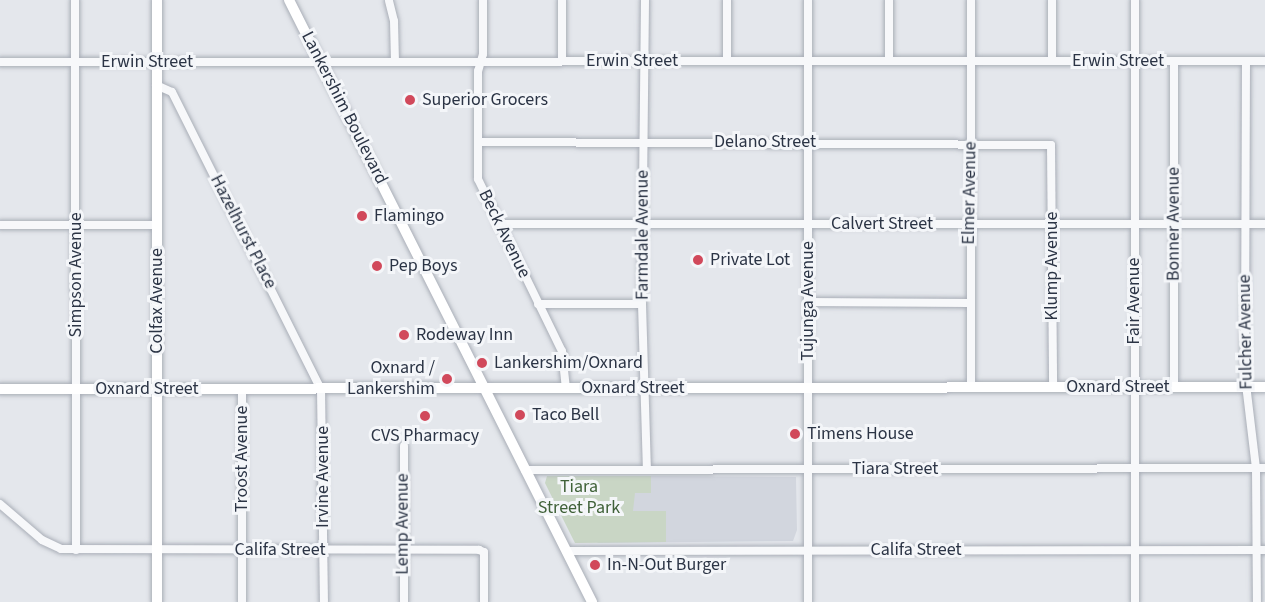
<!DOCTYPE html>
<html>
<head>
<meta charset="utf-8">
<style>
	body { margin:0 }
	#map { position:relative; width:1265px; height:602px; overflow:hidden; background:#e4e7ec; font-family:"Source Sans 3",sans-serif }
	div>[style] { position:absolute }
	.built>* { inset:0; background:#d2d6de }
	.green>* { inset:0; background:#c9d6c5 }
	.roads { filter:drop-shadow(0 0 2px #a9aeb7) drop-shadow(0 0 2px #a9aeb7) }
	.minor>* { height:8px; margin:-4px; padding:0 4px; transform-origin:4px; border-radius:4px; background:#f7f8fa }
	.major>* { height:10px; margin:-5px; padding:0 5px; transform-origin:5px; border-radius:5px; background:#fff }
	.dots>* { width:16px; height:16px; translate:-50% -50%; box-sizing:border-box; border:3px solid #f4f6f9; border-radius:50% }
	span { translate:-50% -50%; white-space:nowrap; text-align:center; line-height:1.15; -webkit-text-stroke:6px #f4f6f9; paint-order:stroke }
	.street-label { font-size:18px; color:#2b3445 }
	.poi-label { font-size:18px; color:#2b3445 }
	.left { translate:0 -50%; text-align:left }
	.right { translate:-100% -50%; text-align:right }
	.park-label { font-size:18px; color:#3f6138 }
</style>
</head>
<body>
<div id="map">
	<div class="built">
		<i style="clip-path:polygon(651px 476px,796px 477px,797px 530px,793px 541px,597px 543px,635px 493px,651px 493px)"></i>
	</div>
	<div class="green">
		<i style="clip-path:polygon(547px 476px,651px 476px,651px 493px,635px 493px,633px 511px,666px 511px,666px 542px,575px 543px,545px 483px)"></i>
	</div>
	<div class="roads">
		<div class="minor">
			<i style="left:75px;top:0;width:550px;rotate:89.9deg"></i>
			<i style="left:483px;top:0;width:54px;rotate:90deg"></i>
			<i style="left:483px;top:54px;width:18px;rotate:106deg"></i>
			<i style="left:478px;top:71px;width:108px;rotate:90deg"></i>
			<i style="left:478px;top:179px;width:191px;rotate:64deg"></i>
			<i style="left:562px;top:351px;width:37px;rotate:84deg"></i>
			<i style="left:645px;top:0;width:304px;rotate:90.6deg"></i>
			<i style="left:642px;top:304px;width:165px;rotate:88.3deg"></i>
			<i style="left:727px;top:0;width:61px;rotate:90deg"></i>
			<i style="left:808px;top:0;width:602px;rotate:90deg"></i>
			<i style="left:1052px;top:0;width:61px;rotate:90deg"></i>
			<i style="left:1135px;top:0;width:602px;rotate:90deg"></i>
			<i style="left:389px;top:1px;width:21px;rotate:76deg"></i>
			<i style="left:394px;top:21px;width:41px;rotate:88.6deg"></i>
			<i style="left:562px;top:61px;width:61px;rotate:-90deg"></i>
			<i style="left:889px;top:61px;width:61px;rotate:-90deg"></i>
			<i style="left:1174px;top:61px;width:326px;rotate:90deg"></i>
			<i style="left:1246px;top:61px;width:315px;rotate:90.2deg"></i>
			<i style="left:1245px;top:376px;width:93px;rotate:83.2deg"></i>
			<i style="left:1256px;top:468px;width:134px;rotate:89.6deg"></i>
			<i style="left:0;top:62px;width:1265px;rotate:-0.05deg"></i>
			<i style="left:156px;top:85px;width:17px;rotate:24deg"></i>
			<i style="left:172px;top:92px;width:332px;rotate:63.4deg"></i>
			<i style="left:321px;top:389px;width:213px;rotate:89.2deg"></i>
			<i style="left:478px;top:142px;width:573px;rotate:0.3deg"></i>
			<i style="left:1051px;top:145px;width:241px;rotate:89.5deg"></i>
			<i style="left:498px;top:224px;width:767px"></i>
			<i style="left:0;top:225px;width:156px"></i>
			<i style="left:808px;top:302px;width:161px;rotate:0.4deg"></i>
			<i style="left:538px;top:304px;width:104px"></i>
			<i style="left:971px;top:386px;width:386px;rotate:-90deg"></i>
			<i style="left:525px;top:470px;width:740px;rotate:-0.15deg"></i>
			<i style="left:0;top:504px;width:55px;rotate:40.6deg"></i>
			<i style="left:42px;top:540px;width:21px;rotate:25deg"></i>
			<i style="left:61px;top:549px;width:418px;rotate:0.1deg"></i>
			<i style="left:479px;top:550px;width:5px;rotate:22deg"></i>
			<i style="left:484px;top:552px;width:50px;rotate:90deg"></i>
			<i style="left:566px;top:551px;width:699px;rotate:-0.08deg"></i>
			<i style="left:242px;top:602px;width:213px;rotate:-90deg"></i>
			<i style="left:404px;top:602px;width:156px;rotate:-90deg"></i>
		</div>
		<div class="major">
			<i style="left:157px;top:0;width:602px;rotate:90deg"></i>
			<i style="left:289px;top:0;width:674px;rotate:63.28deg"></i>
			<i style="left:0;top:389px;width:1265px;rotate:-0.09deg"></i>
		</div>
	</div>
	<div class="dots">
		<i style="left:410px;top:100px;background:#d1495b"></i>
		<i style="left:362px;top:216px;background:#d1495b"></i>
		<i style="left:698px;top:260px;background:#d1495b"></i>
		<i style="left:377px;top:266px;background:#d1495b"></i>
		<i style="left:404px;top:335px;background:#d1495b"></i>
		<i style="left:482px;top:363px;background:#d1495b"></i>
		<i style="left:447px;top:379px;background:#d1495b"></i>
		<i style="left:520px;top:415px;background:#d1495b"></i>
		<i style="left:425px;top:416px;background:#d1495b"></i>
		<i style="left:795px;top:434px;background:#d1495b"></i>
		<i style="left:595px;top:565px;background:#d1495b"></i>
	</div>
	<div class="street-label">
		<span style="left:632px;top:61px">Erwin Street</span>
		<span style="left:1118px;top:61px">Erwin Street</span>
		<span style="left:147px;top:62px">Erwin Street</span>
		<span style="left:344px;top:108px;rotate:63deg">Lankershim Boulevard</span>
		<span style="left:765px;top:142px">Delano Street</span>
		<span style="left:970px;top:193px;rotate:-89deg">Elmer Avenue</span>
		<span style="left:882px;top:224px">Calvert Street</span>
		<span style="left:1174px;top:224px;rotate:-90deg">Bonner Avenue</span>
		<span style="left:243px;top:232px;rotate:63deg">Hazelhurst Place</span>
		<span style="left:504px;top:234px;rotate:64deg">Beck Avenue</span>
		<span style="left:643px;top:235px;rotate:-90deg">Farmdale Avenue</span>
		<span style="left:1052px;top:266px;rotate:-90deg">Klump Avenue</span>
		<span style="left:76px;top:275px;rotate:-90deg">Simpson Avenue</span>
		<span style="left:157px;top:301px;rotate:-90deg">Colfax Avenue</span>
		<span style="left:808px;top:301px;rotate:-90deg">Tujunga Avenue</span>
		<span style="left:1134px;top:301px;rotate:-90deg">Fair Avenue</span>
		<span style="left:1246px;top:332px;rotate:-91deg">Fulcher Avenue</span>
		<span style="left:1118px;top:387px">Oxnard Street</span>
		<span style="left:633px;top:388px">Oxnard Street</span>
		<span style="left:147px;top:389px">Oxnard Street</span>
		<span style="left:242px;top:459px;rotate:-90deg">Troost Avenue</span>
		<span style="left:895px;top:469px">Tiara Street</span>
		<span style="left:323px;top:477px;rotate:-90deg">Irvine Avenue</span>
		<span style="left:403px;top:524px;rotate:-90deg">Lemp Avenue</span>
		<span style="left:280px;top:550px">Califa Street</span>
		<span style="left:916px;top:550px">Califa Street</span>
	</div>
	<div class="poi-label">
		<span class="left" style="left:422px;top:100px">Superior Grocers</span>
		<span class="left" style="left:374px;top:216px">Flamingo</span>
		<span class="left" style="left:710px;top:260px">Private Lot</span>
		<span class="left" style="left:389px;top:266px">Pep Boys</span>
		<span class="left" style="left:416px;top:335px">Rodeway Inn</span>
		<span class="left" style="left:494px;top:363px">Lankershim/Oxnard</span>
		<span class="right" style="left:435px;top:379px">Oxnard /<br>Lankershim</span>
		<span class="left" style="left:532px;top:415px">Taco Bell</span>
		<span class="left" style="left:807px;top:434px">Timens House</span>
		<span style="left:425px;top:436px">CVS Pharmacy</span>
		<span class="left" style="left:607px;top:565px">In-N-Out Burger</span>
	</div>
	<div class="park-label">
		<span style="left:579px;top:498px">Tiara<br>Street Park</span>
	</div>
</div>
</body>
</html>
